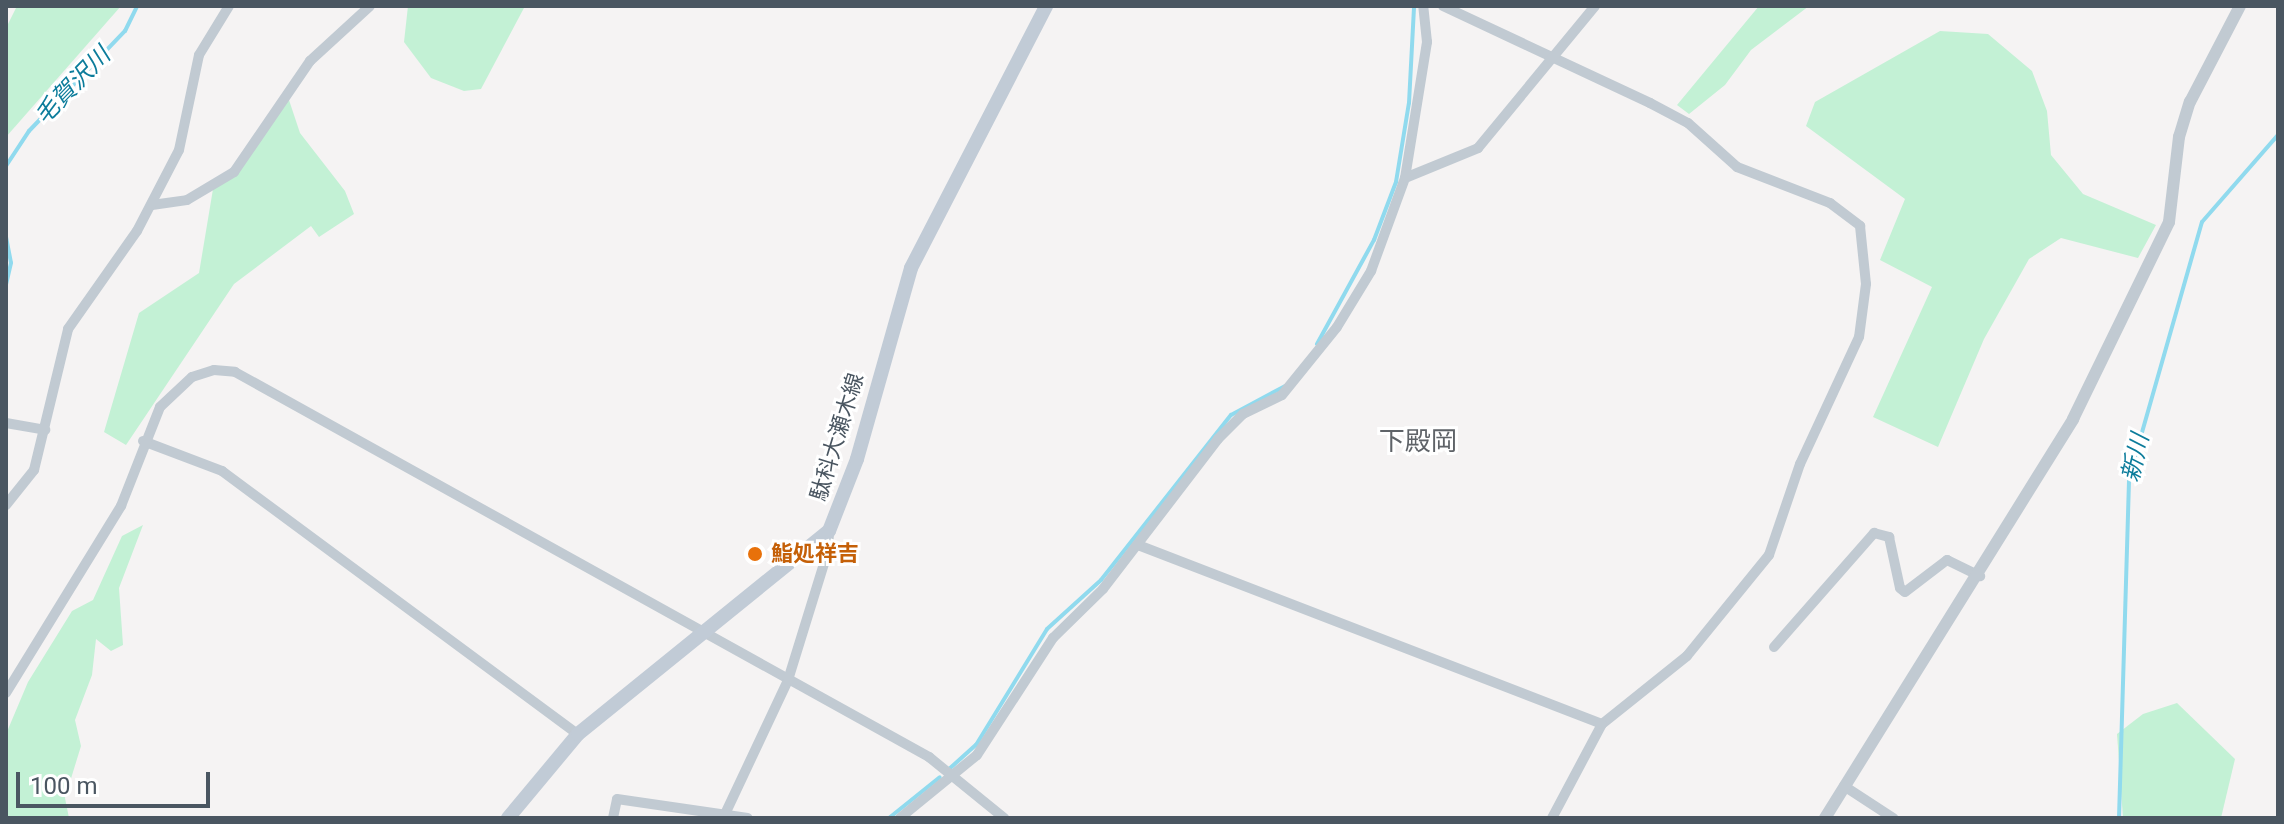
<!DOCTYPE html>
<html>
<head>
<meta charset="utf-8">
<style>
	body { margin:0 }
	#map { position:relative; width:2284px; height:824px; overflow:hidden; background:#f5f3f3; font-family:Roboto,"Noto Sans JP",sans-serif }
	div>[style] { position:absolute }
	.green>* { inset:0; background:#c3f1d5 }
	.stream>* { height:4px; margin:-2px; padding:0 2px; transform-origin:2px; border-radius:2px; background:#90daee }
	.minor>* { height:10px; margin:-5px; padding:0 5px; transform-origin:5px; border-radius:5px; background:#c1cad2 }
	.tertiary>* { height:12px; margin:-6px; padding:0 6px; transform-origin:6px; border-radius:6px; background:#c1cad2 }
	.secondary>* { height:14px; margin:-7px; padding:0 7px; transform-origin:7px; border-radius:7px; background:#c1cbd6 }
	.dots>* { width:22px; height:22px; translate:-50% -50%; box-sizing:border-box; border:4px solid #fff; border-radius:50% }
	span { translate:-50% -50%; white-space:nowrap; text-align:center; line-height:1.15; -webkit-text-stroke:6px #fff; paint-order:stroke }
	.street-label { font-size:22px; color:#4a5661 }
	.food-label { font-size:22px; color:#c56008; font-weight:700 }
	.left { translate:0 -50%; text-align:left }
	.water-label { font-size:24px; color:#0c7c9b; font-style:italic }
	.quarter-label { font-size:26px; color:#5f6368 }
	.frame { position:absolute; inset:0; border:8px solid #4a5661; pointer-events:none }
	.scale { position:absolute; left:16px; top:772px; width:194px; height:36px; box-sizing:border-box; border:4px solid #4a5661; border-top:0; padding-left:10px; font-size:24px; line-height:28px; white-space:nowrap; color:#4a5661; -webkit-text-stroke:6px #fff; paint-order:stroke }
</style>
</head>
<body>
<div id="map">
	<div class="green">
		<i style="clip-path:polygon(17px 6px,121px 6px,6px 137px,6px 28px)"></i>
		<i style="clip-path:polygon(408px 6px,525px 6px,481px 89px,464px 91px,431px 78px,404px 42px)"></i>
		<i style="clip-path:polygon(1759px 6px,1809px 6px,1751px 50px,1725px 85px,1689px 114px,1677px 105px)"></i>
		<i style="clip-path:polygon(1940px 31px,1988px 34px,2032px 71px,2047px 111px,2051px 155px,2083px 194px,2156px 225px,2138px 258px,2061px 238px,2029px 259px,1984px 339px,1938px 447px,1873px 417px,1932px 287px,1880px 260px,1905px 199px,1806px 126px,1815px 102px)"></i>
		<i style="clip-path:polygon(286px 91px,300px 133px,345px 191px,354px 214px,319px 237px,311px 226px,234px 284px,126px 445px,104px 432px,139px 313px,199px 273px,213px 189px,234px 172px)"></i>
		<i style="clip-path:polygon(143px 525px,119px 588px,123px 645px,111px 651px,96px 639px,92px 675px,75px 720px,81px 746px,65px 798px,69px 818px,6px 818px,6px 734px,28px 682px,72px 611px,93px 600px,122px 536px)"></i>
		<i style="clip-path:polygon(2177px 703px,2235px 759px,2221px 818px,2123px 818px,2117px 734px,2143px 714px)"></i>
	</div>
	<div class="stream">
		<i style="left:6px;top:166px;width:42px;rotate:-56.7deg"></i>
		<i style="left:29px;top:131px;width:139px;rotate:-46.2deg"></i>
		<i style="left:125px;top:31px;width:28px;rotate:-64deg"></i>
		<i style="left:6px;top:237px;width:26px;rotate:79deg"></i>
		<i style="left:11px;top:263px;width:23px;rotate:103deg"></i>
		<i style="left:1317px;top:344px;width:119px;rotate:-61.3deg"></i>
		<i style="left:1374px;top:240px;width:62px;rotate:-69.2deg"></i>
		<i style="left:1396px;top:182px;width:80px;rotate:-80.7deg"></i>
		<i style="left:1409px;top:103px;width:97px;rotate:-87deg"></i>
		<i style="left:948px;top:770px;width:38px;rotate:-42deg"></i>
		<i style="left:976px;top:745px;width:136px;rotate:-58.5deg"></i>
		<i style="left:1047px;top:629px;width:73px;rotate:-42.2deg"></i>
		<i style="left:1101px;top:580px;width:210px;rotate:-51.8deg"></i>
		<i style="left:1231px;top:415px;width:61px;rotate:-28.2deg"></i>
		<i style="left:889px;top:818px;width:65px;rotate:-38.8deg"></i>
		<i style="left:2119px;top:818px;width:340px;rotate:-88.3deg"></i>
		<i style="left:2129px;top:478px;width:266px;rotate:-74.1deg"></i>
		<i style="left:2202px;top:222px;width:116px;rotate:-48.9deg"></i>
	</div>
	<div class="minor">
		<i style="left:1443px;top:6px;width:229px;rotate:25.1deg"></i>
		<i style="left:1650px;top:103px;width:43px;rotate:27.8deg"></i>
		<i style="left:1688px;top:123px;width:66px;rotate:41.9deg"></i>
		<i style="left:1737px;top:167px;width:100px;rotate:21.2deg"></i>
		<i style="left:1830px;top:203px;width:38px;rotate:37deg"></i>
		<i style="left:1860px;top:226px;width:58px;rotate:84.1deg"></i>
		<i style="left:1866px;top:284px;width:53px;rotate:97.5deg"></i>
		<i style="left:1859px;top:337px;width:140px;rotate:114.9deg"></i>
		<i style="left:1800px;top:464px;width:96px;rotate:108.8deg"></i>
		<i style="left:1769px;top:555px;width:130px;rotate:129.1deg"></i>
		<i style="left:1687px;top:656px;width:109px;rotate:141.3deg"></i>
		<i style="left:1602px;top:724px;width:106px;rotate:118deg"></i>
		<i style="left:1405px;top:178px;width:79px;rotate:-22.3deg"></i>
		<i style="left:1478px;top:148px;width:184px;rotate:-50.5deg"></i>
		<i style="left:152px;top:205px;width:35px;rotate:-8deg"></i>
		<i style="left:187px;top:200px;width:55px;rotate:-30.8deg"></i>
		<i style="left:234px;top:172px;width:135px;rotate:-55.6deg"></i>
		<i style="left:310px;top:61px;width:81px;rotate:-42.5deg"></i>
		<i style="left:6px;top:423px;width:40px;rotate:10deg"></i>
		<i style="left:143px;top:441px;width:85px;rotate:20.8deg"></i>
		<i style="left:222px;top:471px;width:443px;rotate:36.5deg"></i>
		<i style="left:6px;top:505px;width:45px;rotate:-51.3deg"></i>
		<i style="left:34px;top:470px;width:145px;rotate:-76.4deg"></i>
		<i style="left:68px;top:329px;width:120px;rotate:-54.9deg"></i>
		<i style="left:137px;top:231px;width:91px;rotate:-62.6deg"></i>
		<i style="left:179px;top:150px;width:97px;rotate:-78.1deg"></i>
		<i style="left:199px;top:55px;width:57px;rotate:-58.5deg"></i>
		<i style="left:1138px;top:545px;width:497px;rotate:21.1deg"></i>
		<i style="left:1774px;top:647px;width:152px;rotate:-48.7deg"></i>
		<i style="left:1874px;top:533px;width:16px;rotate:15deg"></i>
		<i style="left:1889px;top:537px;width:52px;rotate:77.8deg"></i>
		<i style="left:1900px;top:588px;width:6px;rotate:39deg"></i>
		<i style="left:1905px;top:592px;width:53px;rotate:-37.3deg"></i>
		<i style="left:1947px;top:560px;width:37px;rotate:26deg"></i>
		<i style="left:6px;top:693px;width:220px;rotate:-58.4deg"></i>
		<i style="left:121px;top:506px;width:106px;rotate:-68.5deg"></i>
		<i style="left:160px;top:407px;width:44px;rotate:-43.2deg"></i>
		<i style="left:192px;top:377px;width:23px;rotate:-18deg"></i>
		<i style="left:214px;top:370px;width:21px;rotate:5deg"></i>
		<i style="left:235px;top:372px;width:794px;rotate:29.02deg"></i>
		<i style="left:929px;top:757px;width:97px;rotate:39.1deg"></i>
		<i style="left:1844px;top:786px;width:59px;rotate:33.1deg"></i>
		<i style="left:726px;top:812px;width:146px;rotate:-64.8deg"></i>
		<i style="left:788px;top:680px;width:135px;rotate:-72.8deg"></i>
		<i style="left:828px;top:551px;width:20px;rotate:-87deg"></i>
		<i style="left:613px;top:818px;width:19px;rotate:-78deg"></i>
		<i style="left:617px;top:799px;width:132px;rotate:8.3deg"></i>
		<i style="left:900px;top:818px;width:99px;rotate:-39.3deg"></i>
		<i style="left:977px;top:755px;width:140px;rotate:-57deg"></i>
		<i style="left:1053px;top:638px;width:70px;rotate:-44.4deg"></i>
		<i style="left:1103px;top:589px;width:189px;rotate:-52.5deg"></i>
		<i style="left:1218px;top:439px;width:35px;rotate:-45deg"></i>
		<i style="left:1243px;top:414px;width:43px;rotate:-26deg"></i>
		<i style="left:1282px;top:395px;width:87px;rotate:-51deg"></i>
		<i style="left:1337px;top:327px;width:66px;rotate:-58.7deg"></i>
		<i style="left:1371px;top:271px;width:99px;rotate:-69.9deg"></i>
		<i style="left:1405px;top:178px;width:138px;rotate:-80.8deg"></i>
		<i style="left:1427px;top:42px;width:36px;rotate:-96deg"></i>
	</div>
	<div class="tertiary">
		<i style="left:1825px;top:818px;width:470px;rotate:-58.1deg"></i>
		<i style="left:2073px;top:419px;width:219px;rotate:-64deg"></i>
		<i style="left:2169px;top:222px;width:86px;rotate:-83.3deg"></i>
		<i style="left:2179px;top:137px;width:37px;rotate:-73deg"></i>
		<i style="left:2190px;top:102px;width:108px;rotate:-62.5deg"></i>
	</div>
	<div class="secondary">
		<i style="left:508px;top:818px;width:109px;rotate:-50.2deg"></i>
		<i style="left:578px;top:734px;width:323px;rotate:-39deg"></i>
		<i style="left:829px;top:531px;width:77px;rotate:-68.7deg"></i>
		<i style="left:857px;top:459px;width:198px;rotate:-74.2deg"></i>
		<i style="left:911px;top:268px;width:295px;rotate:-62.7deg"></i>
	</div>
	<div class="dots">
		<i style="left:755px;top:554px;background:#e8710a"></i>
	</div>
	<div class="street-label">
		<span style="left:837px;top:437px;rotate:-73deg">駄科大瀬木線</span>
	</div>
	<div class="food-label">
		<span class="left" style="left:771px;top:554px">鮨処祥吉</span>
	</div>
	<div class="water-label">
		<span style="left:73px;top:86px;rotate:-46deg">毛賀沢川</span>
		<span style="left:2136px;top:458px;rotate:-77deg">新川</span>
	</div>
	<div class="quarter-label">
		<span style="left:1418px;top:442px">下殿岡</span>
	</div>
	<div class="frame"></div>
	<div class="scale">100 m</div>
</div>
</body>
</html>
